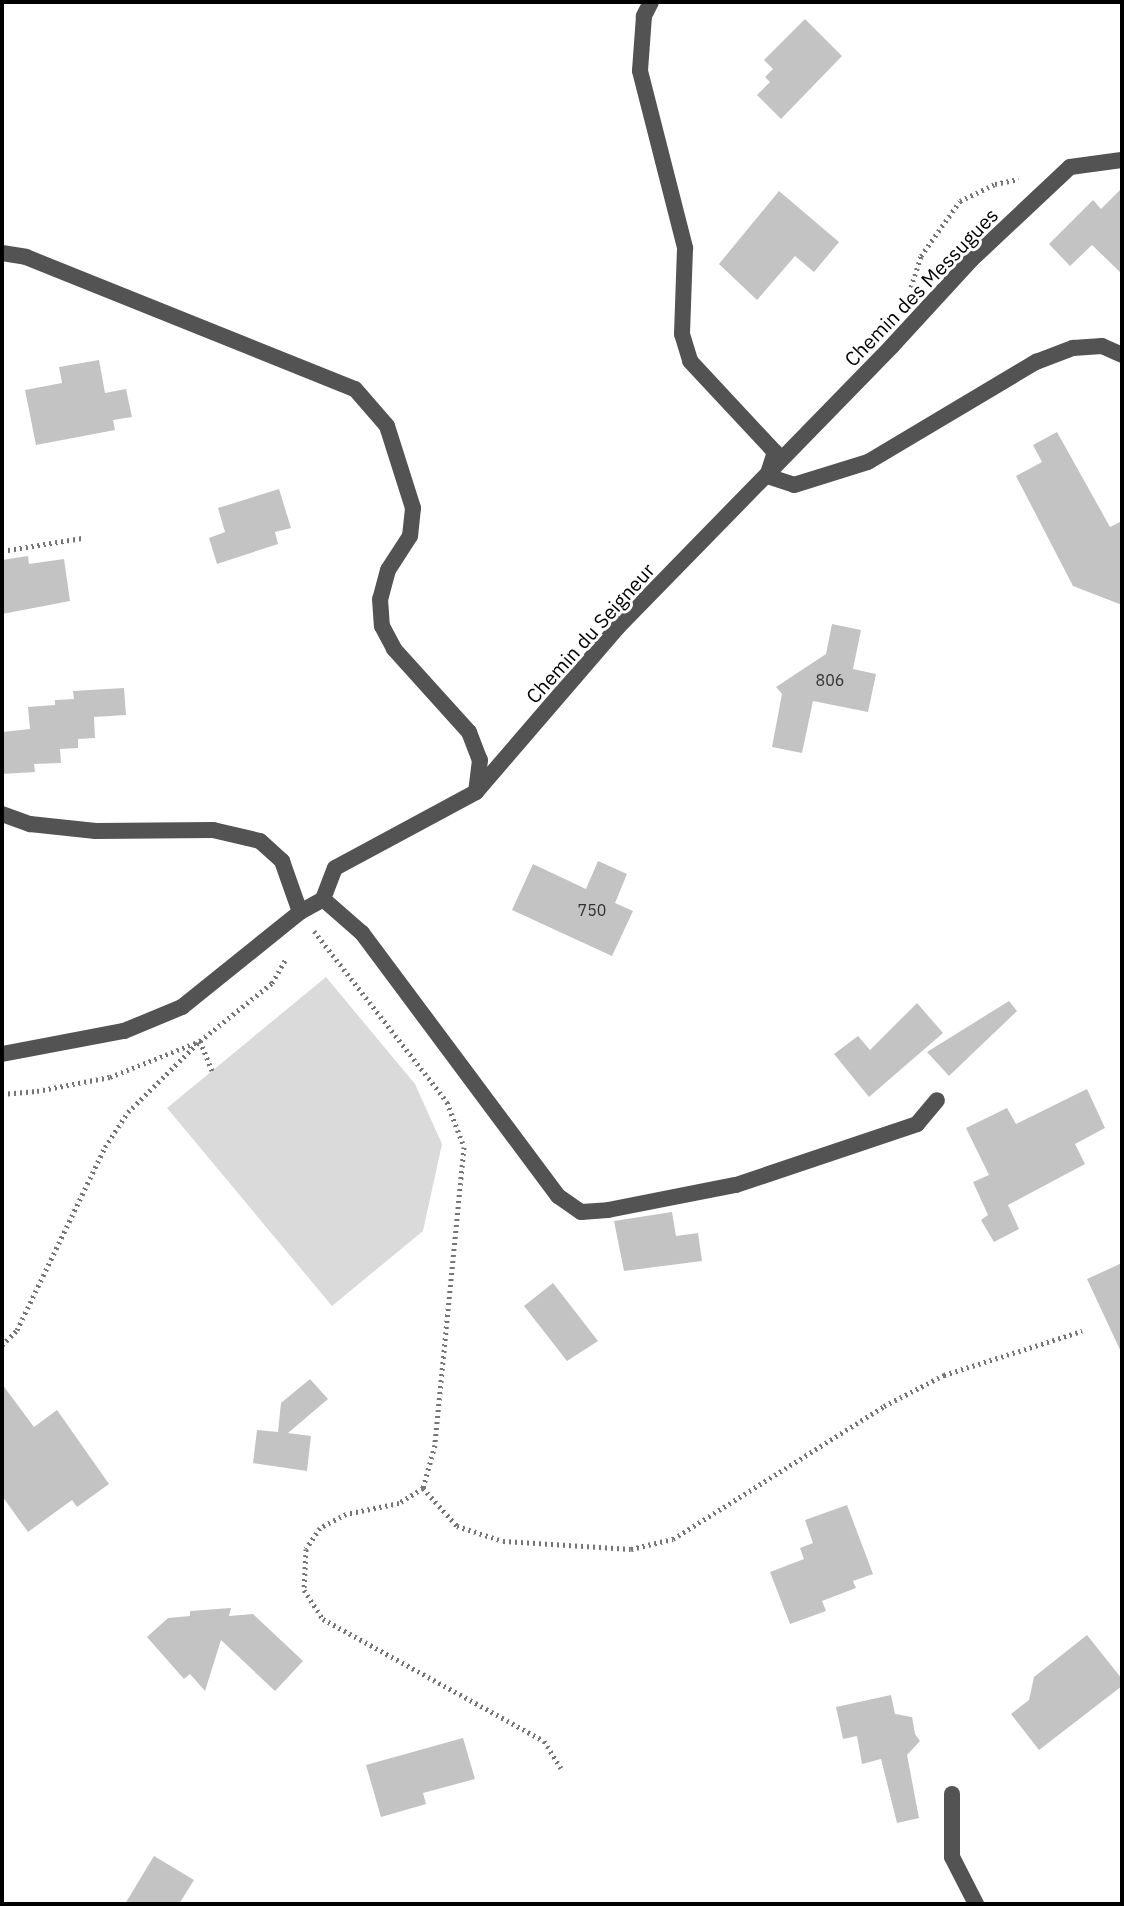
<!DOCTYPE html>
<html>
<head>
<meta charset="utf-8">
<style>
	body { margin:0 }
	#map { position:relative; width:1124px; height:1906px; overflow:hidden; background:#fff; font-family:"IBM Plex Sans",sans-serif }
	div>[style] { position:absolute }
	.green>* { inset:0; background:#dadada }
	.building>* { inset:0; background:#c3c3c3 }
	.path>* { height:5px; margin-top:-2.5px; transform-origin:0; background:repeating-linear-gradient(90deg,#757575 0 2px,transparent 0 6px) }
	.service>* { height:16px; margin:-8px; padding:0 8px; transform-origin:8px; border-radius:8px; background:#535353 }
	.minor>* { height:16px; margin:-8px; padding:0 8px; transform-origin:8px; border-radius:8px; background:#535353 }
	span { translate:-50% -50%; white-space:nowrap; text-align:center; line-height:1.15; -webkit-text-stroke:6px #fff; paint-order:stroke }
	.number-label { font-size:16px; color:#313131 }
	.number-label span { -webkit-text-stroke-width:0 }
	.street-label { font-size:20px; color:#000 }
	.frame { position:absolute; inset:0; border:4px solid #000; pointer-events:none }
</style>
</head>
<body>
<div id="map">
	<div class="green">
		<i style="clip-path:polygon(326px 977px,415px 1084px,442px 1144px,423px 1231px,332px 1306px,167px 1108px)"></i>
	</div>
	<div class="building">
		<i style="clip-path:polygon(805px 19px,842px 56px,781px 119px,757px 95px,770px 82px,765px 77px,773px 69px,764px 60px)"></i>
		<i style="clip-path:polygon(1122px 188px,1122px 274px,1092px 245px,1070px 266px,1049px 244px,1093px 200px,1101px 209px)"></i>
		<i style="clip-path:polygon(779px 191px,839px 242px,814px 272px,795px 256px,757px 300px,719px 264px)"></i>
		<i style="clip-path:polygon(99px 360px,105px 393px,126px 389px,132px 417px,113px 420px,115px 430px,36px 445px,25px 390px,62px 383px,59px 367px)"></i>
		<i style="clip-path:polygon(1057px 432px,1110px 527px,1122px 521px,1122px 605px,1073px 586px,1016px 476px,1042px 462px,1033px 445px)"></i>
		<i style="clip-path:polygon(279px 489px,291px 528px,275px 532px,278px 544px,217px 564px,209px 538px,225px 532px,218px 508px)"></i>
		<i style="clip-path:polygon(28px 556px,29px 564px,64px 559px,70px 601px,2px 614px,2px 560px)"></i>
		<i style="clip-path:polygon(832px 624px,861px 630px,853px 669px,876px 674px,868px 712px,813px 701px,802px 753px,772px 747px,782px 694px,776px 687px,826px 654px)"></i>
		<i style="clip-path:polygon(124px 688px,126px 715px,94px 717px,95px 738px,78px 739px,78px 748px,60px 749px,61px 763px,34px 764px,35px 772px,2px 774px,2px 732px,30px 729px,28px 707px,55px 705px,55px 700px,74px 699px,73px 691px)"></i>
		<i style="clip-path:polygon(598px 861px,627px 874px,615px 903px,633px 911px,612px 956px,512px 910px,533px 864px,586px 889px)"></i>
		<i style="clip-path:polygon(1009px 1001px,1017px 1011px,949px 1076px,927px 1052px)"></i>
		<i style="clip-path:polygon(917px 1003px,943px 1033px,869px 1097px,834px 1054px,858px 1036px,870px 1050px)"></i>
		<i style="clip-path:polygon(1087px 1089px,1105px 1128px,1075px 1144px,1085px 1164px,1008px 1205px,1019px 1229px,994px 1242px,981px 1220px,988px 1215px,973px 1182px,989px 1175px,966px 1128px,1007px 1108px,1016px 1124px)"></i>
		<i style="clip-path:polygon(672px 1212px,676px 1236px,698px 1233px,702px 1261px,624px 1271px,614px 1221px)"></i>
		<i style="clip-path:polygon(1122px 1263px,1122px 1354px,1087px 1279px)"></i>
		<i style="clip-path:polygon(553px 1283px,598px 1341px,567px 1361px,524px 1306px)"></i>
		<i style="clip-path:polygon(310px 1379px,328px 1399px,288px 1433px,311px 1436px,307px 1471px,253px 1463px,257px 1430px,278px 1432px,281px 1403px)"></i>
		<i style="clip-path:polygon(2px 1384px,34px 1427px,57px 1410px,109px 1484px,77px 1507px,72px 1500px,28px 1532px,2px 1496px)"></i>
		<i style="clip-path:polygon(847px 1505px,873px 1574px,853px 1581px,856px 1588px,822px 1601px,826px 1611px,790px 1624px,770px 1572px,804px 1559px,800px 1548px,813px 1543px,805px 1520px)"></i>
		<i style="clip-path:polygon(231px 1608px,229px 1616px,253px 1614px,303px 1661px,275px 1691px,221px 1640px,205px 1691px,190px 1674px,184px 1679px,147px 1637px,168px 1618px,190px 1616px,190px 1611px)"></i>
		<i style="clip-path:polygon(1087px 1635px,1122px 1679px,1122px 1686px,1039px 1750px,1011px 1714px,1029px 1700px,1034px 1677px)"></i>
		<i style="clip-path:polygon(891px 1695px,895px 1714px,912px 1717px,915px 1734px,920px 1741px,907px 1755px,919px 1818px,897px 1823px,881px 1759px,862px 1764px,857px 1736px,843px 1739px,836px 1707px)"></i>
		<i style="clip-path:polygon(463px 1738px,475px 1779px,423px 1793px,426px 1804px,381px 1817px,366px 1765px)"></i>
		<i style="clip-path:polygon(154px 1856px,194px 1880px,179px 1904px,125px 1904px)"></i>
	</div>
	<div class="path">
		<i style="left:911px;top:287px;width:33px;rotate:-72deg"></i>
		<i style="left:921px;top:256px;width:67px;rotate:-54.7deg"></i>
		<i style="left:960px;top:201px;width:39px;rotate:-26deg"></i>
		<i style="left:995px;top:184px;width:24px;rotate:-12deg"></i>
		<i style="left:2px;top:551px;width:81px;rotate:-9.2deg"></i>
		<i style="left:314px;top:931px;width:217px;rotate:52.1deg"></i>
		<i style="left:447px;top:1102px;width:48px;rotate:69.3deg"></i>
		<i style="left:464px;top:1147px;width:299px;rotate:95.6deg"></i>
		<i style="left:435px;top:1445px;width:45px;rotate:105.6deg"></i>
		<i style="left:423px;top:1488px;width:28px;rotate:148deg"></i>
		<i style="left:399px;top:1503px;width:54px;rotate:168.3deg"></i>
		<i style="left:346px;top:1514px;width:30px;rotate:152deg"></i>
		<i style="left:320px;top:1528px;width:25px;rotate:124deg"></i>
		<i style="left:306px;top:1549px;width:41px;rotate:92.8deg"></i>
		<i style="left:304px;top:1590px;width:35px;rotate:57deg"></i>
		<i style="left:323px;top:1619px;width:252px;rotate:28.9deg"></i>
		<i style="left:544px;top:1741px;width:32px;rotate:58deg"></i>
		<i style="left:2px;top:1094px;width:35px;rotate:-5deg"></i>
		<i style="left:37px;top:1091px;width:74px;rotate:-10.9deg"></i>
		<i style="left:110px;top:1077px;width:97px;rotate:-21.8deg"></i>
		<i style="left:200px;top:1041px;width:32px;rotate:68deg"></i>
		<i style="left:2px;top:1345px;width:21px;rotate:-45deg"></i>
		<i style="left:17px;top:1330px;width:203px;rotate:-64.3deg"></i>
		<i style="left:105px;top:1147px;width:42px;rotate:-56.7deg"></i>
		<i style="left:128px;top:1112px;width:101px;rotate:-44.6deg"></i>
		<i style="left:200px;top:1041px;width:92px;rotate:-38.9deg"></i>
		<i style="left:272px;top:983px;width:28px;rotate:-60deg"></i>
		<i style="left:423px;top:1488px;width:51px;rotate:48.2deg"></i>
		<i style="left:457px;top:1526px;width:48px;rotate:18.1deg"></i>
		<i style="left:503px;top:1541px;width:128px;rotate:3.6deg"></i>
		<i style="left:631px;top:1549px;width:43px;rotate:-13.4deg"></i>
		<i style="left:673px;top:1539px;width:249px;rotate:-32.2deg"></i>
		<i style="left:884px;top:1406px;width:68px;rotate:-27.3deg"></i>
		<i style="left:944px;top:1375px;width:145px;rotate:-17.7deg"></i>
	</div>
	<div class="service">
		<i style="left:651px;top:2px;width:16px;rotate:117deg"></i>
		<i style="left:644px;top:16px;width:55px;rotate:94.2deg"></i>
		<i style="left:640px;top:71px;width:183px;rotate:75.7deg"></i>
		<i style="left:685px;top:248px;width:86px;rotate:92deg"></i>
		<i style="left:682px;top:334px;width:28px;rotate:73deg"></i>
		<i style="left:690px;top:361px;width:125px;rotate:47deg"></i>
		<i style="left:775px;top:452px;width:25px;rotate:108deg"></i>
		<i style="left:767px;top:476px;width:28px;rotate:18deg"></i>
		<i style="left:794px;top:485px;width:77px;rotate:-17.3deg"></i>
		<i style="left:868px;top:462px;width:196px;rotate:-30.8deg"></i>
		<i style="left:1036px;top:362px;width:40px;rotate:-21deg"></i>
		<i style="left:1073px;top:348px;width:29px;rotate:-4deg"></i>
		<i style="left:1102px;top:346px;width:22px;rotate:24deg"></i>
		<i style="left:2px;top:253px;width:24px;rotate:9deg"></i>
		<i style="left:26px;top:257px;width:354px;rotate:21.9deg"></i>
		<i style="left:355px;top:389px;width:49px;rotate:49.1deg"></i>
		<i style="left:387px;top:426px;width:86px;rotate:72.4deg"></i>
		<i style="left:413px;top:508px;width:28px;rotate:96deg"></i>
		<i style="left:410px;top:536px;width:40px;rotate:122.9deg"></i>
		<i style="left:388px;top:570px;width:30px;rotate:105deg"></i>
		<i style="left:380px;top:599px;width:27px;rotate:86deg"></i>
		<i style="left:382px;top:626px;width:26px;rotate:62deg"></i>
		<i style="left:394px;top:649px;width:112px;rotate:47.9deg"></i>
		<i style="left:469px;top:732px;width:30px;rotate:69deg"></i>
		<i style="left:480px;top:760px;width:32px;rotate:97deg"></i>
		<i style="left:2px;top:814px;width:30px;rotate:20deg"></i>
		<i style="left:30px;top:824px;width:66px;rotate:6.1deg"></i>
		<i style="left:96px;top:831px;width:117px;rotate:-0.5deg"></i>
		<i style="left:213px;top:830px;width:48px;rotate:13.2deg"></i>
		<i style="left:260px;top:841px;width:30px;rotate:42deg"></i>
		<i style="left:282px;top:861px;width:54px;rotate:70.6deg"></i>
		<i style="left:323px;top:899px;width:52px;rotate:41.1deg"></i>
		<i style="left:362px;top:933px;width:328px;rotate:53.3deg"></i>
		<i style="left:558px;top:1196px;width:28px;rotate:35deg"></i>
		<i style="left:581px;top:1212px;width:27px;rotate:-4deg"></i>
		<i style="left:608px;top:1210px;width:130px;rotate:-11.1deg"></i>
		<i style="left:736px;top:1185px;width:191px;rotate:-18.6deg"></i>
		<i style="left:917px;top:1124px;width:31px;rotate:-50deg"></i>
		<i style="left:952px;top:1794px;width:63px;rotate:90deg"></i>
		<i style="left:952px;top:1857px;width:53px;rotate:62.9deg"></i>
	</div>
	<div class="minor">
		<i style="left:2px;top:1054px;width:124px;rotate:-10.7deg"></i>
		<i style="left:124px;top:1031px;width:63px;rotate:-22.5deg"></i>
		<i style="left:182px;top:1007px;width:151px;rotate:-38.8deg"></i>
		<i style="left:300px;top:912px;width:26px;rotate:-29deg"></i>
		<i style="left:323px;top:899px;width:33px;rotate:-69deg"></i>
		<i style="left:335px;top:868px;width:160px;rotate:-28.3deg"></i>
		<i style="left:476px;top:792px;width:218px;rotate:-49.3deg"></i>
		<i style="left:618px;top:627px;width:392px;rotate:-45.7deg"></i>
		<i style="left:892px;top:346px;width:117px;rotate:-47.4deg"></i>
		<i style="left:971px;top:260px;width:136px;rotate:-43.2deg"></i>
		<i style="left:1070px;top:167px;width:52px;rotate:-7.7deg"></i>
	</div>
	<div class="number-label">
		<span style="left:830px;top:680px">806</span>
		<span style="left:592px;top:910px">750</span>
	</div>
	<div class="street-label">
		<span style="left:921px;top:287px;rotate:-46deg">Chemin des Messugues</span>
		<span style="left:590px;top:633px;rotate:-48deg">Chemin du Seigneur</span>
	</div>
	<div class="frame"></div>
</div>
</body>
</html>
